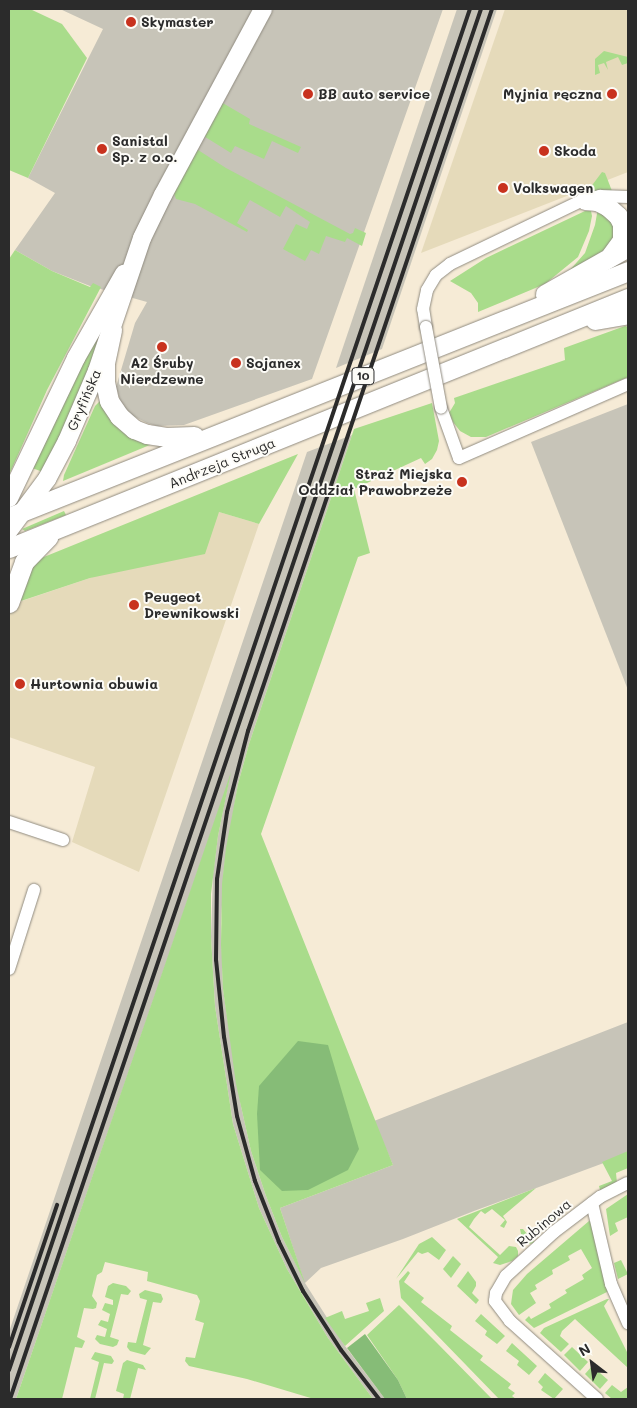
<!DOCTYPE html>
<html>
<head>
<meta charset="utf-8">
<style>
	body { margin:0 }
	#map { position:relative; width:637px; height:1408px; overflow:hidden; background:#f6ebd6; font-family:Mali,sans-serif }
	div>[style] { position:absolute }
	.built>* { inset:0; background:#e5daba }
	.industrial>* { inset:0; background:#c7c4b8 }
	.green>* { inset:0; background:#a9dc8b }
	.forest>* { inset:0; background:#86bc77 }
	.roads { filter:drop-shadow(0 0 1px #908b80) drop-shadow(0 0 1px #908b80) }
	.street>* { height:12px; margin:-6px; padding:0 6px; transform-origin:6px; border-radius:6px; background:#fff }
	.secondary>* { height:18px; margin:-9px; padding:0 9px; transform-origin:9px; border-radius:9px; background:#fff }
	.primary>* { height:19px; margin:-9.5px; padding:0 9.5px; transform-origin:9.5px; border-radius:9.5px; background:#fff }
	.rail>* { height:4px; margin:-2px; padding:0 2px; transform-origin:2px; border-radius:2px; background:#2b2b2b }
	.bridges { filter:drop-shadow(0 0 1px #908b80) drop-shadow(0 0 1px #908b80) }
	.street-bridge>* { height:12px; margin:-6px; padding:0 6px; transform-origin:6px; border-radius:6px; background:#fff }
	.dots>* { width:14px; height:14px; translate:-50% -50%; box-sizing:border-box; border:2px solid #fdfcf7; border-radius:50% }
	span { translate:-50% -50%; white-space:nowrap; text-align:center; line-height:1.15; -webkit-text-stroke:4px #fdfcf7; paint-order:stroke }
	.shield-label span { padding:1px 4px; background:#fdfcf7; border:1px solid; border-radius:4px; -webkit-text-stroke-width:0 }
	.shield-label { font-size:12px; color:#2b2b2b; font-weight:700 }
	.poi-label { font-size:14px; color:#2b2b2b; font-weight:700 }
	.left { translate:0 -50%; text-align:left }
	.right { translate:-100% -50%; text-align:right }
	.street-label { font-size:14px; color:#2b2b2b }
	.frame { position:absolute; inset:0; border:10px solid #2b2b2b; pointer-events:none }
	.north { position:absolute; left:567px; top:1338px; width:50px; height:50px; -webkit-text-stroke:4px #fdfcf7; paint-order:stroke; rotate:330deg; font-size:14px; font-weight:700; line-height:20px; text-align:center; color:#2b2b2b }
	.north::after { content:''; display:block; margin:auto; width:18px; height:22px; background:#2b2b2b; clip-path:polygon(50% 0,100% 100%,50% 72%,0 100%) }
</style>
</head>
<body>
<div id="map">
	<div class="built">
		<i style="clip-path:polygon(505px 9px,628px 9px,628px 172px,421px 253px)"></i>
		<i style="clip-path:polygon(219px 512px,259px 524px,139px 872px,72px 842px,95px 767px,9px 737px,9px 608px,10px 605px,90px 578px)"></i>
	</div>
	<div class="industrial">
		<i style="clip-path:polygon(60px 9px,443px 9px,312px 379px,184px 425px,157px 426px,147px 423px,133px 416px,125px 408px,120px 400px,116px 387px,135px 323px,147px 302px,90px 286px,52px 271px,15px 250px,55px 193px,28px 178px,103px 29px)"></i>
		<i style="clip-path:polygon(457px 9px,497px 9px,382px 349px,336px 368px)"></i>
		<i style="clip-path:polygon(628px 404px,628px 690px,531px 442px)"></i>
		<i style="clip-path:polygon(352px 435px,249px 744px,238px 784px,224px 868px,221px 924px,223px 989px,241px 1106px,251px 1151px,266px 1196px,282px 1237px,303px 1278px,280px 1208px,393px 1165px,374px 1121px,628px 1022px,628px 1154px,474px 1211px,403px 1239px,321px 1268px,305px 1283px,345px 1346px,385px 1399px,373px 1399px,328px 1338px,287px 1269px,259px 1208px,233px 1124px,215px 1006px,211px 937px,213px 874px,218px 836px,229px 780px,16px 1399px,9px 1399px,9px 1332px,307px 452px)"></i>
	</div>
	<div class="green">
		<i style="clip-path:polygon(9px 9px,30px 9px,62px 24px,87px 58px,28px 178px,9px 170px)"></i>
		<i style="clip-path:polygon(604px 51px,628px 57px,628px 63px,622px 65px,618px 57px,606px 62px,608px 70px,604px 63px,598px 65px,600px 73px,595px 75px,595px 59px)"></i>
		<i style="clip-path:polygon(221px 102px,250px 119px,249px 124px,301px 147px,298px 153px,272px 141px,264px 159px,235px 146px,231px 153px,202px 135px)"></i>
		<i style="clip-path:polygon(195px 148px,226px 168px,350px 234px,353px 233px,355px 228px,366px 233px,362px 246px,347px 238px,345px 242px,326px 236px,319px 254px,311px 250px,305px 261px,283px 249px,296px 224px,307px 229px,310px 222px,286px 206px,280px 217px,250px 200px,237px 223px,248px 230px,247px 232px,195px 204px,176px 199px,173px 191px)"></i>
		<i style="clip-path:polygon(602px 172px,605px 173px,612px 191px,591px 192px,590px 188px)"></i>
		<i style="clip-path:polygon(598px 208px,615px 226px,613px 245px,569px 271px,585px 253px,595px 225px)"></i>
		<i style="clip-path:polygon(585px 211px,591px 211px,592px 216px,589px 231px,578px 257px,545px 284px,478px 312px,478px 303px,471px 293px,450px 281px,486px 258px)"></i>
		<i style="clip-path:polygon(15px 250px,52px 271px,90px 287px,93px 283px,101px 287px,47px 390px,9px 475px,9px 259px)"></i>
		<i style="clip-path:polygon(111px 308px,80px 392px,43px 472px,32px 468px,58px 409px)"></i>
		<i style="clip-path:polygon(625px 326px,628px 327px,628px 377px,486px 437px,471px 437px,460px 431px,453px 422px,449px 413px,455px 403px,454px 398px,565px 360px,564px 348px)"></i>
		<i style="clip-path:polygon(103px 398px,157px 442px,63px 481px,64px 475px,95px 406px)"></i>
		<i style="clip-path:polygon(432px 403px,439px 441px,437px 450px,432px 459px,425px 464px,421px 458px,354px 489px,370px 553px,358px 557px,261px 834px,393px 1165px,280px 1208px,305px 1283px,282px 1237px,266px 1196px,251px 1151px,236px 1084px,223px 989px,221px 945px,222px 884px,226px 848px,238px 784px,249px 744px,354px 429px)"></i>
		<i style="clip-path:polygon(298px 454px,259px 524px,219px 512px,205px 554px,90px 578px,18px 602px,34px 561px)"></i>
		<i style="clip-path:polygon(64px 511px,66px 515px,25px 531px,22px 529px)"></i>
		<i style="clip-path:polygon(231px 772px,218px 836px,211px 894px,211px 937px,215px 1006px,233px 1124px,259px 1208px,287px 1269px,328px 1338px,373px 1399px,314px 1399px,247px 1379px,189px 1366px,185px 1361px,186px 1357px,195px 1358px,204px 1323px,195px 1320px,200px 1301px,197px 1295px,147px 1281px,148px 1272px,105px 1262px,102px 1272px,97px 1275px,92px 1296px,97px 1303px,96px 1308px,93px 1309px,84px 1308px,77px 1337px,85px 1341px,82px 1348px,75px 1347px,62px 1399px,16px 1399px)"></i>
		<i style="clip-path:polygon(628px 1151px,628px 1168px,616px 1173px,617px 1183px,600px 1190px,599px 1186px,612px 1181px,602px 1162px)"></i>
		<i style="clip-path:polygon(536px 1188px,503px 1216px,507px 1222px,504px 1228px,500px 1226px,505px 1220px,492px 1209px,485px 1214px,481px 1211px,474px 1219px,469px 1227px,500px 1255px,509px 1246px,516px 1247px,518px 1251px,518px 1256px,512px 1261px,500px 1265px,493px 1263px,498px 1257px,457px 1219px)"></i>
		<i style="clip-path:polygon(628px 1194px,628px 1217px,615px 1223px,618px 1231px,610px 1236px,606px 1209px)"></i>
		<i style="clip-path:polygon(558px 1210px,560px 1212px,530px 1236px,535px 1243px,529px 1244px,521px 1234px,520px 1229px,523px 1229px,528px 1235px)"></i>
		<i style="clip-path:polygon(589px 1221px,593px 1222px,609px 1291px,534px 1328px,525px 1320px,529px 1316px,531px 1319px,551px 1308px,549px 1304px,567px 1293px,565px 1290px,584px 1279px,582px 1275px,592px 1268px,581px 1249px,568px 1256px,570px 1260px,552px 1270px,553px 1274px,535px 1285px,537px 1289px,530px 1293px,536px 1303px,519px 1315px,511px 1304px,513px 1290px,527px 1274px)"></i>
		<i style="clip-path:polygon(432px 1237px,446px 1250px,439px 1260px,428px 1252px,422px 1254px,418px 1252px,396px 1279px,419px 1244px)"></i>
		<i style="clip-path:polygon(453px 1256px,461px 1264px,451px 1278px,443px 1269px)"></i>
		<i style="clip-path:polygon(621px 1260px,628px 1274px,618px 1279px,614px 1263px)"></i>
		<i style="clip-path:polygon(408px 1271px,410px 1273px,404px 1282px,424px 1298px,421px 1302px,452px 1326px,450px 1330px,483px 1356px,480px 1360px,511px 1384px,508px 1388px,515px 1393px,512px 1396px,516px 1399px,499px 1399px,401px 1298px,399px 1281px)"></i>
		<i style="clip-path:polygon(468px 1271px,476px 1282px,476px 1286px,472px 1293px,479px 1300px,476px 1304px,457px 1286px)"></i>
		<i style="clip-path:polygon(113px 1283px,126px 1286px,131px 1291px,128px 1295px,121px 1294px,110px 1337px,119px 1340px,117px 1345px,113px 1347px,100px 1344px,95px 1339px,97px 1335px,105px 1337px,107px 1329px,98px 1325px,101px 1320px,108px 1322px,110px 1314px,102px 1310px,105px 1303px,113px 1305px,113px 1300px,105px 1297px,108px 1286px)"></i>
		<i style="clip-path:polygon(145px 1290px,161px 1294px,163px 1299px,161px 1303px,153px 1302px,143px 1345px,151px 1348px,145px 1355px,130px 1351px,127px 1347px,128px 1342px,136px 1343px,147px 1300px,140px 1298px,139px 1294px)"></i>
		<i style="clip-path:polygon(380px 1298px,384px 1311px,345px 1346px,325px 1318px,342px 1311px,345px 1319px,369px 1311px,366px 1303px)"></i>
		<i style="clip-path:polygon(607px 1299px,609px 1299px,604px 1306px,628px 1354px,628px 1368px,575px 1319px,562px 1331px,560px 1336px,569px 1344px,561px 1352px,540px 1333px,544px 1328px)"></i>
		<i style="clip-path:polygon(399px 1305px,437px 1343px,492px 1399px,407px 1399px,398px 1380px,367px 1335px)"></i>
		<i style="clip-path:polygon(481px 1314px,505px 1336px,497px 1344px,485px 1335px,487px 1331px,475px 1321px)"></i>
		<i style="clip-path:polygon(512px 1343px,537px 1366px,529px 1375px,517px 1365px,519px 1361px,506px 1351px)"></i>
		<i style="clip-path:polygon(572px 1347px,588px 1362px,580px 1371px,564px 1355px)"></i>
		<i style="clip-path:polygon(95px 1352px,111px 1356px,114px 1361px,112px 1364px,104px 1363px,95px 1399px,90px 1399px,99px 1362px,91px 1359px)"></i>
		<i style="clip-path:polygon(127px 1360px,143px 1365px,146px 1370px,138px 1368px,130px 1399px,123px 1399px,124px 1394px,116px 1391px,123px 1363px)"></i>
		<i style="clip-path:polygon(592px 1366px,608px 1380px,600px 1389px,585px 1374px)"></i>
		<i style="clip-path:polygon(545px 1373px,563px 1389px,554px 1399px,541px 1390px,543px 1387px,538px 1382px)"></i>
		<i style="clip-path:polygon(612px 1385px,621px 1392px,628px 1387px,628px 1399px,612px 1399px,605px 1393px)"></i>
	</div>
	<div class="forest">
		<i style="clip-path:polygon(298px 1041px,328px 1045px,359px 1149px,348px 1170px,308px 1190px,282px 1191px,260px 1170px,257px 1114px,259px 1086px)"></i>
		<i style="clip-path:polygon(365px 1334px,398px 1380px,407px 1399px,385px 1399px,347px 1348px)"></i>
	</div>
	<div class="roads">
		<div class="street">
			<i style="left:426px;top:327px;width:18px;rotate:-99deg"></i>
			<i style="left:423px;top:309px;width:19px;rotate:-78deg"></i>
			<i style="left:427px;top:290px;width:17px;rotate:-59deg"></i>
			<i style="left:436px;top:275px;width:18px;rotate:-38deg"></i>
			<i style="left:450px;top:264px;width:145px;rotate:-25.7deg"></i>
			<i style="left:581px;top:201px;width:20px;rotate:-15deg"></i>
			<i style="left:600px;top:196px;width:28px;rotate:2deg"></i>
			<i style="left:441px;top:408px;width:53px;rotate:70.2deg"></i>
			<i style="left:459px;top:458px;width:184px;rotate:-23.6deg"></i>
			<i style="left:9px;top:822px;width:57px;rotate:18.4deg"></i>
			<i style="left:9px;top:969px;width:83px;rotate:-72.4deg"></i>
			<i style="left:592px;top:1203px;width:83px;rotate:76.8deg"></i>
			<i style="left:611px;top:1284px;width:43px;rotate:66.4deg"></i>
			<i style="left:597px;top:1399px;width:117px;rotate:-138.1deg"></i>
			<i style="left:510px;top:1321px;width:25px;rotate:-127deg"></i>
			<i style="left:495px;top:1301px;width:8px;rotate:-83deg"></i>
			<i style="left:496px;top:1293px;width:20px;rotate:-60deg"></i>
			<i style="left:506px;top:1276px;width:65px;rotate:-42.5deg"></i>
			<i style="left:554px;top:1232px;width:58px;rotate:-37.3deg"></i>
			<i style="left:600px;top:1197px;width:31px;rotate:-27deg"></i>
		</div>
		<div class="secondary">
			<i style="left:9px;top:498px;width:155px;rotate:-64.4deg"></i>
			<i style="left:76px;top:358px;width:97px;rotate:-60.3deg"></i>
			<i style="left:9px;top:530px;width:64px;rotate:-53.3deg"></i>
			<i style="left:47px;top:479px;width:43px;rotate:-62.2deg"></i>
			<i style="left:67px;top:441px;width:76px;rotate:-66.8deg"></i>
			<i style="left:97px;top:371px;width:140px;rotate:-71.3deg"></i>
			<i style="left:142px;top:238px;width:48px;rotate:-64deg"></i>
			<i style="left:163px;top:195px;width:211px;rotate:-61.7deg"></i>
		</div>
		<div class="primary">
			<i style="left:585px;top:200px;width:12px;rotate:5deg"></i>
			<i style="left:597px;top:201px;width:11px;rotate:27deg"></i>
			<i style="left:607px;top:206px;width:15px;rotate:42deg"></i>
			<i style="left:618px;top:216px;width:9px;rotate:63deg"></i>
			<i style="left:622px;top:224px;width:16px;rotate:90deg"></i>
			<i style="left:622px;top:240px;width:19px;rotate:126deg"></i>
			<i style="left:545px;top:294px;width:95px;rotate:-29.5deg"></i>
			<i style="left:595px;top:320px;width:34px;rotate:-10deg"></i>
			<i style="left:112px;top:330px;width:33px;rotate:102deg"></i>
			<i style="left:105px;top:362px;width:20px;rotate:90deg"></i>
			<i style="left:105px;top:382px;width:19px;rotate:78deg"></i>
			<i style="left:109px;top:401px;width:18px;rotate:56deg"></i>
			<i style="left:119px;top:416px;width:20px;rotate:41deg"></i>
			<i style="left:134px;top:429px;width:14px;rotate:21deg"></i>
			<i style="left:147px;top:434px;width:19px;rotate:9deg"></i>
			<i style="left:166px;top:437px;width:28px;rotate:-2deg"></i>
			<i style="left:9px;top:517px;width:666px;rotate:-21.67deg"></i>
			<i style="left:9px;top:548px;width:668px;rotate:-21.99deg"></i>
			<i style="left:9px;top:603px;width:44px;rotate:-69.9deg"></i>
			<i style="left:24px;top:562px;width:35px;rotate:-46deg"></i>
		</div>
	</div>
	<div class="rail">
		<i style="left:9px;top:1347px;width:150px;rotate:-71.3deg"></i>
		<i style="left:9px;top:1370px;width:1437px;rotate:-71.29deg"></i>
		<i style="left:10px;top:1399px;width:1468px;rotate:-71.28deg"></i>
		<i style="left:379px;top:1399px;width:62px;rotate:-127.8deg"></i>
		<i style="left:341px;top:1350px;width:70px;rotate:-122.8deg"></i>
		<i style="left:303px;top:1291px;width:55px;rotate:-116.1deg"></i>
		<i style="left:279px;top:1242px;width:66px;rotate:-111.5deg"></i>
		<i style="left:255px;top:1181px;width:67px;rotate:-105.5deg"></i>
		<i style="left:237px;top:1116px;width:80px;rotate:-99.3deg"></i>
		<i style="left:224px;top:1037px;width:77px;rotate:-95.9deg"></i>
		<i style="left:216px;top:960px;width:81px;rotate:-89.3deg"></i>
		<i style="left:217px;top:879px;width:68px;rotate:-81.5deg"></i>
		<i style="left:227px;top:812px;width:84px;rotate:-75.5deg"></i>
		<i style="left:248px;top:731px;width:762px;rotate:-71.33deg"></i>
	</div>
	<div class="bridges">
		<div class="street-bridge">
			<i style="left:426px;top:327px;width:82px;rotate:79.5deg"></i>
		</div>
	</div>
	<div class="dots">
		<i style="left:131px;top:22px;background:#c8321e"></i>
		<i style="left:308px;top:94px;background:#c8321e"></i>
		<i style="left:612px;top:94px;background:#c8321e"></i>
		<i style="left:102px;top:149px;background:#c8321e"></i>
		<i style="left:544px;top:151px;background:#c8321e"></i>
		<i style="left:503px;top:188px;background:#c8321e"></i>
		<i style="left:162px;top:347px;background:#c8321e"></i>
		<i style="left:236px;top:363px;background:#c8321e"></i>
		<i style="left:462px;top:482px;background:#c8321e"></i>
		<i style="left:134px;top:605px;background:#c8321e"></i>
		<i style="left:20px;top:684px;background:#c8321e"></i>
	</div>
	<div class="shield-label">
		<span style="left:363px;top:376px">10</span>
	</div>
	<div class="poi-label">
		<span class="left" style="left:141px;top:22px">Skymaster</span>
		<span class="left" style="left:318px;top:94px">BB auto service</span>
		<span class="right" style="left:602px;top:94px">Myjnia ręczna</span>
		<span class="left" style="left:112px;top:149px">Sanistal<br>Sp. z o.o.</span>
		<span class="left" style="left:554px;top:151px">Skoda</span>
		<span class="left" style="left:513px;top:188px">Volkswagen</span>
		<span style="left:162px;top:371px">A2 Śruby<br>Nierdzewne</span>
		<span class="left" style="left:246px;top:363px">Sojanex</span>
		<span class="right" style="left:452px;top:482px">Straż Miejska<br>Oddział Prawobrzeże</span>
		<span class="left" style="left:144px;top:605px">Peugeot<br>Drewnikowski</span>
		<span class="left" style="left:30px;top:684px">Hurtownia obuwia</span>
	</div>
	<div class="street-label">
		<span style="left:84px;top:400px;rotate:-67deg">Gryfińska</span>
		<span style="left:222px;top:463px;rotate:-22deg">Andrzeja Struga</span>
		<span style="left:544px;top:1223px;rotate:-40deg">Rubinowa</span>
	</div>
	<div class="frame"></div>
	<div class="north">N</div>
</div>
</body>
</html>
